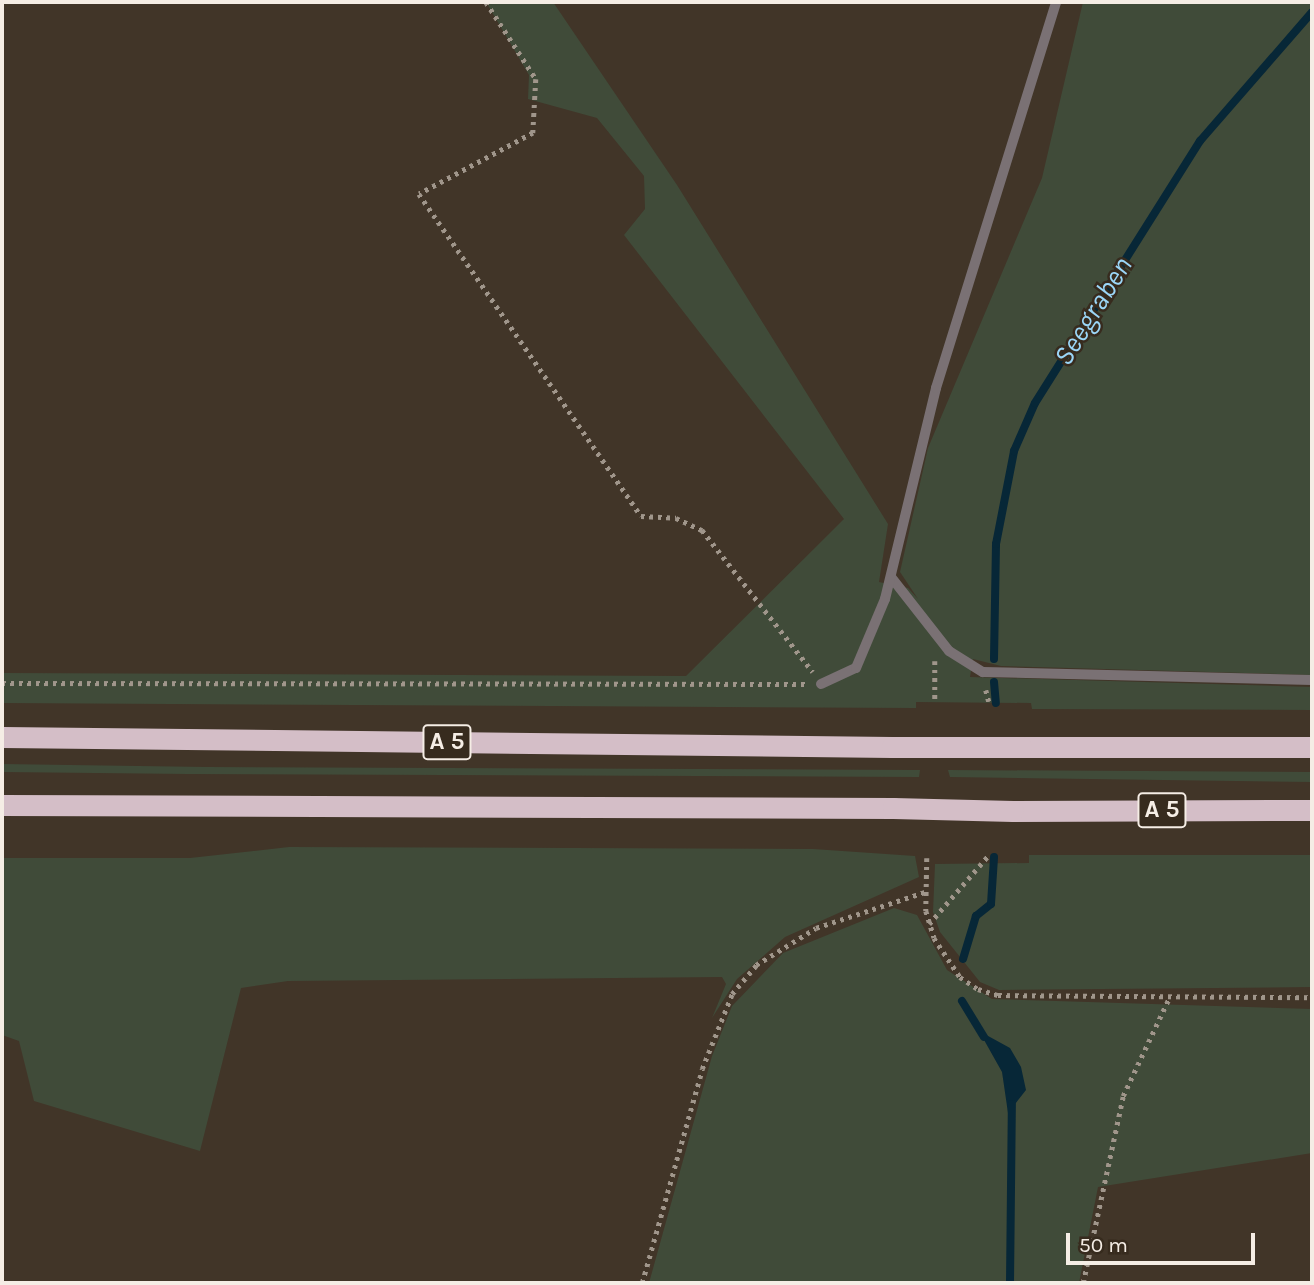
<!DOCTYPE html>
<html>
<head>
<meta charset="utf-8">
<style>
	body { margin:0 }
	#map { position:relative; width:1314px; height:1285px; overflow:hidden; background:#413528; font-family:Karla,sans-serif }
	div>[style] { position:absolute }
	.green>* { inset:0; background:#404b39 }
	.water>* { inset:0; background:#072737 }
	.stream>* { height:8px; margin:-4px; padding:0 4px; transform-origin:4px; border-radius:4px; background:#072737 }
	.path>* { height:4.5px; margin-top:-2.25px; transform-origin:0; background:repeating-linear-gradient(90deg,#a0968b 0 3.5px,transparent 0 8.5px) }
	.lane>* { height:10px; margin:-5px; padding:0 5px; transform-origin:5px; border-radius:5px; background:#7a7174 }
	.highway>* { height:21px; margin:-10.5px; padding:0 10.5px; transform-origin:10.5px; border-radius:10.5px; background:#d4bec7 }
	.highway-bridge>* { height:21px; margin:-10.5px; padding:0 10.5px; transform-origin:10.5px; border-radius:10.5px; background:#d4bec7 }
	span { translate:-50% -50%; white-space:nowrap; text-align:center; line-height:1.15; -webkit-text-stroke:5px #372b1e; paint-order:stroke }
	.shield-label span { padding:2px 5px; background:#372b1e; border:2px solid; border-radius:5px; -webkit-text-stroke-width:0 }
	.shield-label { font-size:24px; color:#f5ede5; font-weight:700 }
	.water-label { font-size:28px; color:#9bd6f7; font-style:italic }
	.frame { position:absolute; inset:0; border:4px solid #f5ede5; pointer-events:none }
	.scale { position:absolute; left:1066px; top:1233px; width:189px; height:32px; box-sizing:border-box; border:4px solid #f5ede5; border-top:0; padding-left:9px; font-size:21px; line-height:24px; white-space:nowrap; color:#f5ede5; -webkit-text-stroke:5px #372b1e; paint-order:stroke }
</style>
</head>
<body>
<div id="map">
	<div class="green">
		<i style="clip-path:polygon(486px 2px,553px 2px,677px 185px,888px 524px,879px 582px,908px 588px,918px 599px,900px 572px,928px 448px,1042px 178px,1083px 2px,1312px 2px,1312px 675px,1001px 666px,973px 659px,970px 677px,1312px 687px,1312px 710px,1032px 709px,1031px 703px,916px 702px,916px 708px,2px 703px,2px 673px,686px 676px,844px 519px,624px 235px,645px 209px,644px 176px,597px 118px,528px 99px,529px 75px)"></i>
		<i style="clip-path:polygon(2px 764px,207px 767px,920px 770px,919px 777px,188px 774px,2px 772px)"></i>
		<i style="clip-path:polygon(948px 770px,1312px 772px,1312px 782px,950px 777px)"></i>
		<i style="clip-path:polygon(289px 847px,813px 849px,915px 856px,919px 877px,785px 937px,737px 979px,712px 1018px,726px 984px,722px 977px,288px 981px,241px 988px,200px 1151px,34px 1101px,19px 1041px,2px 1035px,2px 858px,190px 858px)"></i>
		<i style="clip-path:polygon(1029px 855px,1312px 855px,1312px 987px,999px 990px,980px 982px,940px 932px,933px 912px,935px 864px,1029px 863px)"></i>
		<i style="clip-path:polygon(894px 908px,917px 915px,947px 970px,992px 999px,1312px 1009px,1312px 1153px,1098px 1187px,1079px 1283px,649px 1283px,712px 1056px,732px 1006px,783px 953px)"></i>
	</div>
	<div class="water">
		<i style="clip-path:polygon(979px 1031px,1010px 1048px,1021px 1067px,1026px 1090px,1008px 1113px,1002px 1072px)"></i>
	</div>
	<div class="stream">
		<i style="left:994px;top:659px;width:115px;rotate:-89deg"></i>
		<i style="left:996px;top:544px;width:95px;rotate:-79deg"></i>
		<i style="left:1014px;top:451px;width:52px;rotate:-66.4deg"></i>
		<i style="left:1035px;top:403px;width:310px;rotate:-57.8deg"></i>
		<i style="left:1200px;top:141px;width:171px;rotate:-49deg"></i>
		<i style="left:994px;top:682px;width:21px;rotate:85deg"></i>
		<i style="left:963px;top:959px;width:45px;rotate:-73.2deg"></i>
		<i style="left:976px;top:916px;width:19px;rotate:-39deg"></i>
		<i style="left:991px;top:904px;width:47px;rotate:-86.3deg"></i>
		<i style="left:962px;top:1001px;width:42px;rotate:58.6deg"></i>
		<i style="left:1010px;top:1283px;width:179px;rotate:-89.4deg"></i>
	</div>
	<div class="path">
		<i style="left:486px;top:2px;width:92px;rotate:57deg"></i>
		<i style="left:536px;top:79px;width:54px;rotate:93.2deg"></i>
		<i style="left:533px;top:133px;width:129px;rotate:151.8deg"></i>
		<i style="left:419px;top:194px;width:391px;rotate:55.4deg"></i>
		<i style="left:641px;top:516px;width:35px;rotate:3deg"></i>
		<i style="left:676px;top:518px;width:29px;rotate:25deg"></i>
		<i style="left:702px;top:530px;width:180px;rotate:52deg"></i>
		<i style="left:935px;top:661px;width:41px;rotate:90deg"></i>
		<i style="left:2px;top:683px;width:805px;rotate:0.07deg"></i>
		<i style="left:986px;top:690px;width:12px;rotate:76deg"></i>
		<i style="left:927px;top:858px;width:53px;rotate:91.1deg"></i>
		<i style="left:926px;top:911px;width:28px;rotate:73deg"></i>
		<i style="left:934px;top:938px;width:47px;rotate:56.3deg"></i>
		<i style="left:960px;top:977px;width:22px;rotate:34deg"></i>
		<i style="left:978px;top:989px;width:21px;rotate:17deg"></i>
		<i style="left:998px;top:995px;width:314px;rotate:0.4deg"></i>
		<i style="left:929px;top:924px;width:89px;rotate:-49.1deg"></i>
		<i style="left:642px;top:1283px;width:222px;rotate:-74.3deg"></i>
		<i style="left:702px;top:1069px;width:81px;rotate:-68.2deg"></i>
		<i style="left:732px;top:994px;width:38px;rotate:-50deg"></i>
		<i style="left:756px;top:965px;width:70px;rotate:-31.7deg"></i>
		<i style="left:816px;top:928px;width:115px;rotate:-18.3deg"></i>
		<i style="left:1083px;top:1283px;width:191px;rotate:-77.9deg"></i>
		<i style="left:1123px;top:1096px;width:110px;rotate:-64.8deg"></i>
	</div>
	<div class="lane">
		<i style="left:891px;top:577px;width:94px;rotate:51.9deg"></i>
		<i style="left:949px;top:651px;width:40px;rotate:32deg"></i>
		<i style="left:983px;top:672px;width:329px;rotate:1.4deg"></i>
		<i style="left:821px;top:684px;width:38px;rotate:-25deg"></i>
		<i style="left:856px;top:668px;width:75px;rotate:-67.2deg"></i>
		<i style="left:885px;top:599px;width:217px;rotate:-76.4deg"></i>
		<i style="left:936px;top:388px;width:404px;rotate:-72.7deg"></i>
	</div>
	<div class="highway">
		<i style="left:2px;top:737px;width:890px;rotate:0.64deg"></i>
		<i style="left:1021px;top:747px;width:291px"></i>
		<i style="left:2px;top:805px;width:891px;rotate:0.19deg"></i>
		<i style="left:1013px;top:811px;width:299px;rotate:-0.2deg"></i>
	</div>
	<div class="highway-bridge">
		<i style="left:892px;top:747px;width:129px"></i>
		<i style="left:893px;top:808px;width:120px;rotate:1.4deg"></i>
	</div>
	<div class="shield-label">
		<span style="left:447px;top:742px">A 5</span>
		<span style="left:1162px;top:810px">A 5</span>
	</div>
	<div class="water-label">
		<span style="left:1093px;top:311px;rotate:-58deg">Seegraben</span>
	</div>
	<div class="frame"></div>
	<div class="scale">50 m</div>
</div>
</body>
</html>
